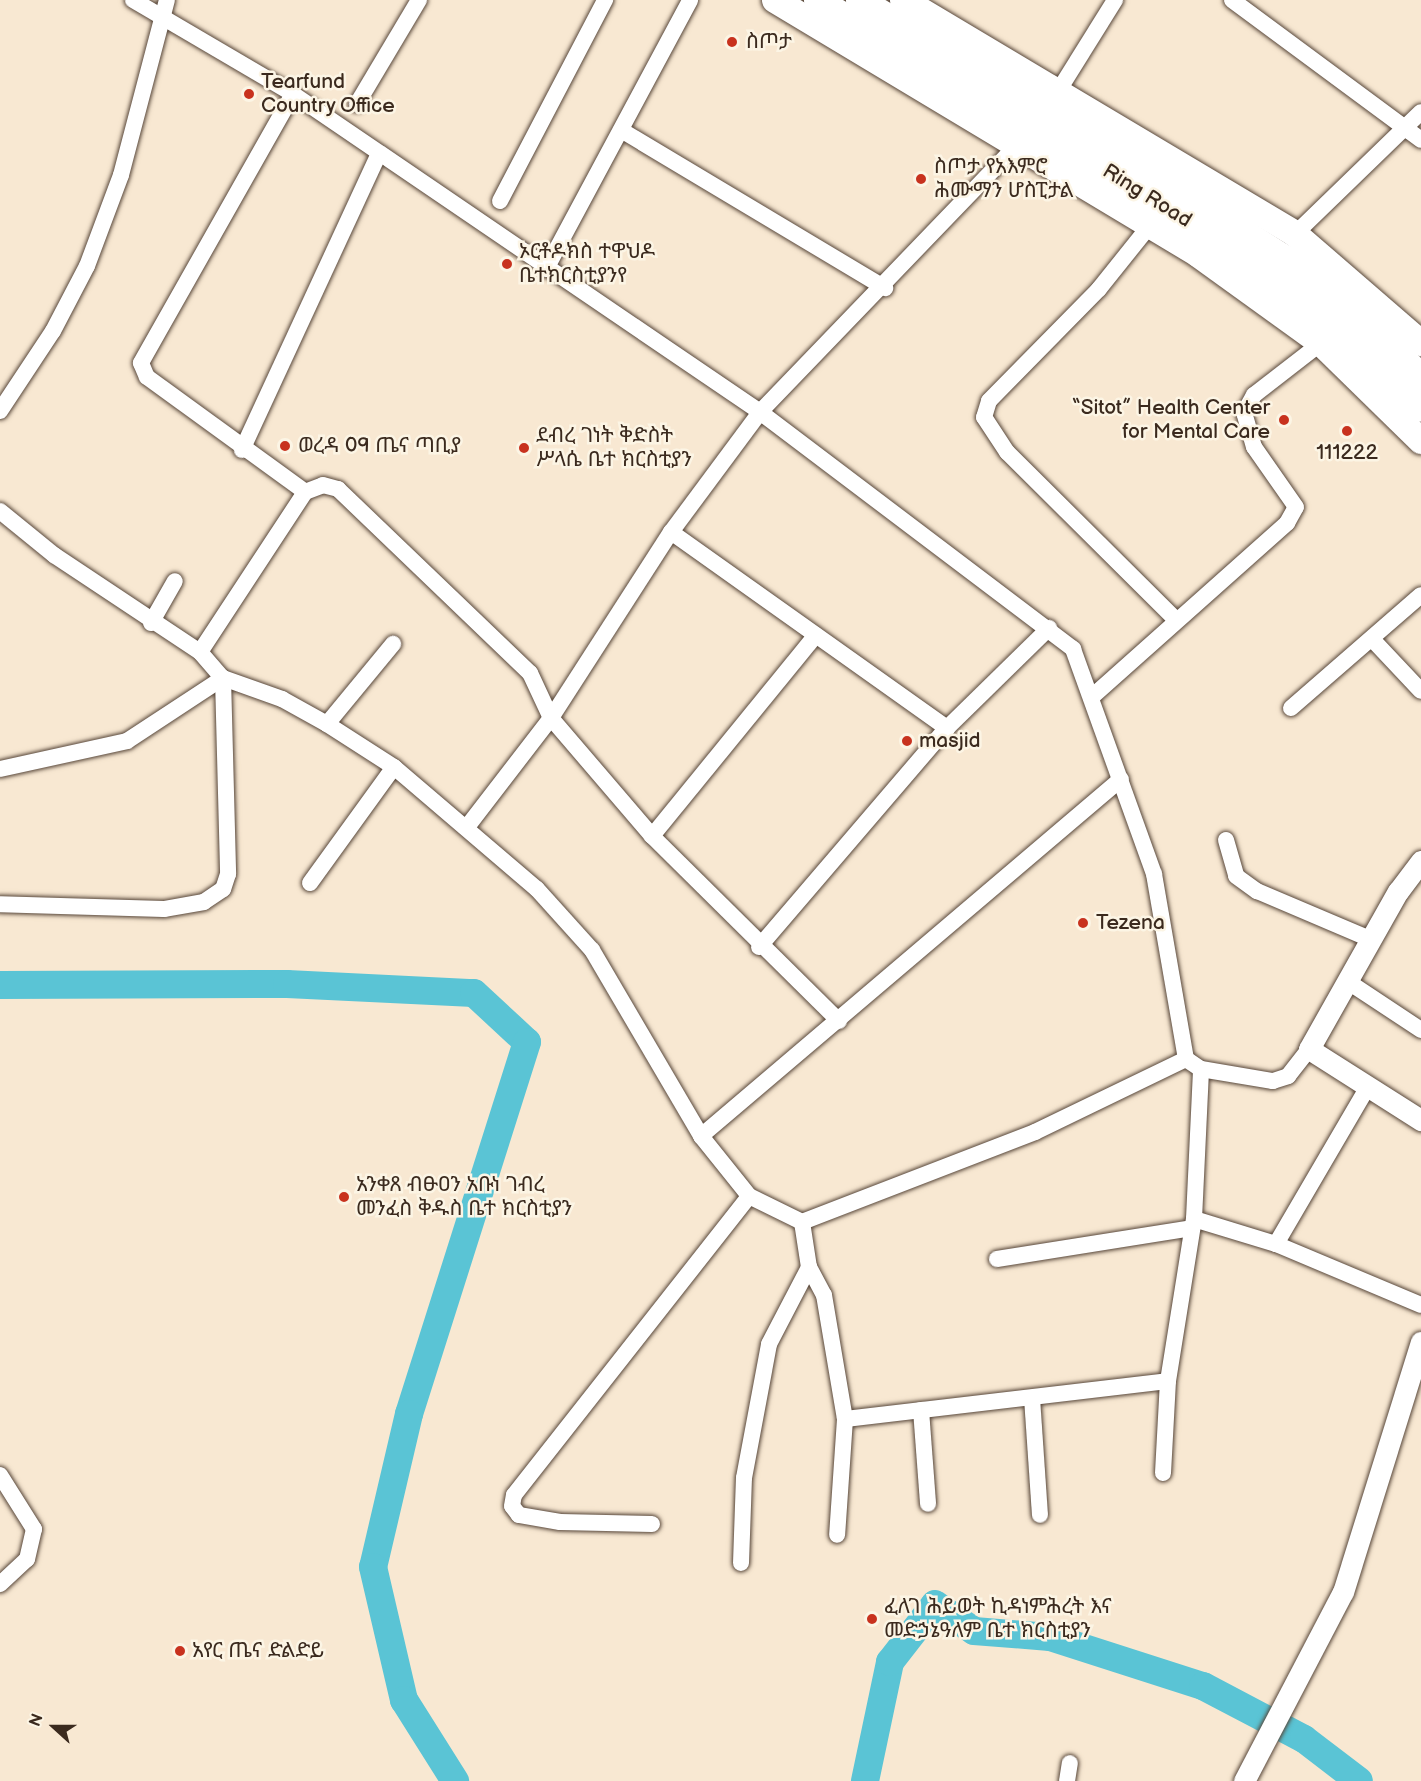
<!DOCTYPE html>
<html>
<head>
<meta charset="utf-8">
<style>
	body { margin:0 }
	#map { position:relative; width:1421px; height:1781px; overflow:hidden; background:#f8e8d2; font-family:"Balsamiq Sans","Noto Sans Ethiopic",sans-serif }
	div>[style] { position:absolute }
	.river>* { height:28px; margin:-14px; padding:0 14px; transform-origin:14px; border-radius:14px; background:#5ac4d5 }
	.roads { filter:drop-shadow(0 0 2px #574639) drop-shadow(0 0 2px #574639) }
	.minor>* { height:16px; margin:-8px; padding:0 8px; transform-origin:8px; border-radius:8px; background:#fff }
	.tertiary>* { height:21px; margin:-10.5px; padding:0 10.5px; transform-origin:10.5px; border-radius:10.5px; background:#fff }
	.primary>* { height:26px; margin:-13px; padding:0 13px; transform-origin:13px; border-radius:13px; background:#fff }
	.trunk>* { height:27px; margin:-13.5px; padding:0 13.5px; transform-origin:13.5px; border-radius:13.5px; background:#fff }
	.dots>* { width:16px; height:16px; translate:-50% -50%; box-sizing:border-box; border:3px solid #fcf5e5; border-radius:50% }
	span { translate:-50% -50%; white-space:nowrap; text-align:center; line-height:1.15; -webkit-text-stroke:5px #fcf5e5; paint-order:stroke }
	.poi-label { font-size:21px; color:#3b2a1e }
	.left { translate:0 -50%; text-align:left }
	.right { translate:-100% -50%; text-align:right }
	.street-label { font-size:21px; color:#3b2a1e }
	.north { position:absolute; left:24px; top:1697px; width:60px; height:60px; -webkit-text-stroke:4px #fcf5e5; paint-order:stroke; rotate:291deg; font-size:16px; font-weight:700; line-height:24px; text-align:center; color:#3b2a1e }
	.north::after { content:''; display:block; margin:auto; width:21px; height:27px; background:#3b2a1e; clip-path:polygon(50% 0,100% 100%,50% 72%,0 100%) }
</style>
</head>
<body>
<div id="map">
	<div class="river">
		<i style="left:0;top:985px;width:287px;rotate:-0.2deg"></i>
		<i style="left:287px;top:984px;width:187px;rotate:2.8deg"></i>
		<i style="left:474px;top:993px;width:72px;rotate:42.8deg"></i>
		<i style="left:527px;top:1042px;width:390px;rotate:107.6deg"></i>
		<i style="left:409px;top:1414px;width:157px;rotate:103.2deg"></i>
		<i style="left:373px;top:1567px;width:137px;rotate:76.9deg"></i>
		<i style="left:404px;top:1700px;width:96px;rotate:57.8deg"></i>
		<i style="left:865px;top:1781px;width:122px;rotate:-78.1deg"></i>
		<i style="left:890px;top:1662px;width:73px;rotate:-52.2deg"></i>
		<i style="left:935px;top:1604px;width:47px;rotate:34.7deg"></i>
		<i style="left:974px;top:1631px;width:76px;rotate:4.5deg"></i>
		<i style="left:1050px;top:1637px;width:161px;rotate:17.8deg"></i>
		<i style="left:1203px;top:1686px;width:114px;rotate:27.7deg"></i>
		<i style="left:1304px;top:1739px;width:69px;rotate:37.4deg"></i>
	</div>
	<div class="roads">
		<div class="minor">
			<i style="left:133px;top:0;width:186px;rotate:30.4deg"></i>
			<i style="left:293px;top:94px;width:565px;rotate:34.25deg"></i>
			<i style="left:760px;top:412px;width:393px;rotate:37.1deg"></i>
			<i style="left:1073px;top:649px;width:239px;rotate:70.2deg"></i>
			<i style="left:1154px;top:874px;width:188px;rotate:80.2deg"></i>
			<i style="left:1232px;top:0;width:235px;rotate:36.5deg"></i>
			<i style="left:1059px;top:90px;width:106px;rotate:-58.1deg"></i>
			<i style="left:293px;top:94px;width:309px;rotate:119.5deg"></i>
			<i style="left:141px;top:363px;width:15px;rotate:67deg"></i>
			<i style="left:147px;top:377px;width:195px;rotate:36deg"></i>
			<i style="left:357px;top:104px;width:121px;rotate:-59.2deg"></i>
			<i style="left:621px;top:130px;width:308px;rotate:30.9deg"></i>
			<i style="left:500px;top:201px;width:227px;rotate:-62.4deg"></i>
			<i style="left:1151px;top:224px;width:83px;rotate:128.7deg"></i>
			<i style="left:1099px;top:289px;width:157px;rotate:134.5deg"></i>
			<i style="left:989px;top:401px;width:17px;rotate:107deg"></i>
			<i style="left:984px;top:417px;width:42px;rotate:56.7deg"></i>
			<i style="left:1007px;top:452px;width:238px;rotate:44.8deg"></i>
			<i style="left:1295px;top:234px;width:175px;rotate:-44.1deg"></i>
			<i style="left:546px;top:269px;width:305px;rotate:-61.8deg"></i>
			<i style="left:0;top:411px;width:96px;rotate:-56.5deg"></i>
			<i style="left:53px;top:331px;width:73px;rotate:-62.4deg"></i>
			<i style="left:87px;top:266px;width:97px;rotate:-69.5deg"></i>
			<i style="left:121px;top:175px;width:181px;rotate:-75.3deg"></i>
			<i style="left:242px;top:450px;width:327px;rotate:-65.2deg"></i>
			<i style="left:0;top:511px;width:70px;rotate:39.2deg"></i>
			<i style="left:54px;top:555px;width:175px;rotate:33.6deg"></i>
			<i style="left:200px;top:652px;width:35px;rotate:49deg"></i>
			<i style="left:223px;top:678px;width:196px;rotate:88.5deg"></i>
			<i style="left:228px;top:874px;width:16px;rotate:108deg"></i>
			<i style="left:223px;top:889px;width:23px;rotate:146deg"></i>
			<i style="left:204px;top:902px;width:41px;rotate:170.1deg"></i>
			<i style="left:164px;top:909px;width:164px;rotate:-178.3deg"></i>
			<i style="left:671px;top:532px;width:339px;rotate:35.4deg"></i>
			<i style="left:151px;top:623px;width:48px;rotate:-60.3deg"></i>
			<i style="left:1372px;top:639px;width:71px;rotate:46.7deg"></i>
			<i style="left:200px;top:652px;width:191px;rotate:-56.7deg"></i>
			<i style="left:305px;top:492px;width:19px;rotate:-21deg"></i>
			<i style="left:323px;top:485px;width:16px;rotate:15deg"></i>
			<i style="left:338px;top:489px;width:266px;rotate:43.8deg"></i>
			<i style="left:530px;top:673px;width:50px;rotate:65deg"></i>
			<i style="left:551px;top:718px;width:155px;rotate:49.4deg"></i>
			<i style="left:652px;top:836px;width:263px;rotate:44.7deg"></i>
			<i style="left:1094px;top:695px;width:259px;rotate:-41.7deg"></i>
			<i style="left:1287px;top:523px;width:18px;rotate:-61deg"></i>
			<i style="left:1296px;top:507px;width:73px;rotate:-125deg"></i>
			<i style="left:1254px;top:447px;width:35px;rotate:-106deg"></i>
			<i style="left:1244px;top:413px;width:21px;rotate:-61deg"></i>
			<i style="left:1254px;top:395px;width:85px;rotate:-37.8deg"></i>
			<i style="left:1291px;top:708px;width:172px;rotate:-41deg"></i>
			<i style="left:327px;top:724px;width:104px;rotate:-50.5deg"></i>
			<i style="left:0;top:769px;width:130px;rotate:-12.4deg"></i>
			<i style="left:127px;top:741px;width:115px;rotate:-33.3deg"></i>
			<i style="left:223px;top:678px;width:63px;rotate:19.6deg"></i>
			<i style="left:282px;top:699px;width:51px;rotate:29.1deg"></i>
			<i style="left:327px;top:724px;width:80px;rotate:32.7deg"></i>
			<i style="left:394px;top:767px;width:188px;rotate:40.5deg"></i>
			<i style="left:537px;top:889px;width:82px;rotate:48deg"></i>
			<i style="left:592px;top:950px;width:216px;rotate:59.6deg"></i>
			<i style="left:701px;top:1136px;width:77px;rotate:51.3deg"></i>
			<i style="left:749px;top:1196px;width:59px;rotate:26.1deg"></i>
			<i style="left:802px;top:1222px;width:250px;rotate:-21.1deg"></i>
			<i style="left:1035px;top:1132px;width:168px;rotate:-25.8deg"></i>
			<i style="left:1186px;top:1059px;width:18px;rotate:34deg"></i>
			<i style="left:1201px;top:1069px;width:73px;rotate:9.5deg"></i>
			<i style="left:1273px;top:1081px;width:16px;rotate:-18deg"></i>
			<i style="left:1288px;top:1076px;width:34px;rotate:-52deg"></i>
			<i style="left:467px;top:827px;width:138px;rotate:-52.4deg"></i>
			<i style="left:551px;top:718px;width:221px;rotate:-57.2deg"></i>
			<i style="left:671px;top:532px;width:149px;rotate:-53.4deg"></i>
			<i style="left:760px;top:412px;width:372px;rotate:-46.1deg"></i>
			<i style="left:652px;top:836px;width:259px;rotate:-50.8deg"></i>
			<i style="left:1226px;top:840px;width:37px;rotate:74deg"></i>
			<i style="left:1236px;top:876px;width:26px;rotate:36deg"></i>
			<i style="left:1257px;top:891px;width:123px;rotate:23deg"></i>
			<i style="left:310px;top:883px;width:143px;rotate:-54.1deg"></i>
			<i style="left:759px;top:947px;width:289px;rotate:-49.4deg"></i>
			<i style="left:947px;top:728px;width:143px;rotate:-44.4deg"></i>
			<i style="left:1350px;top:983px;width:85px;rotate:33.5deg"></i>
			<i style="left:701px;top:1136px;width:551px;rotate:-40.36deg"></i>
			<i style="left:1194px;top:1219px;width:86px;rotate:17deg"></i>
			<i style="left:1276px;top:1244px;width:157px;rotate:22.8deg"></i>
			<i style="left:802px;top:1222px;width:46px;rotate:81.2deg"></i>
			<i style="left:809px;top:1267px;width:32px;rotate:62deg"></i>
			<i style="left:824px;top:1295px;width:126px;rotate:80.4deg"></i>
			<i style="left:845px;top:1419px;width:116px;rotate:93.9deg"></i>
			<i style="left:1276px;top:1244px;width:181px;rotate:-59.7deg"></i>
			<i style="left:997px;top:1259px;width:197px;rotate:-9deg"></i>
			<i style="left:1032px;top:1398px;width:117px;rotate:86.1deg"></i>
			<i style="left:921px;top:1410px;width:94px;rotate:85.7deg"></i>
			<i style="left:845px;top:1419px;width:325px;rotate:-6.7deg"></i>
			<i style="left:1163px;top:1473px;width:92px;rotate:-86.9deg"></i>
			<i style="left:1168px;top:1381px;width:164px;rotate:-80.9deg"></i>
			<i style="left:1194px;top:1219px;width:150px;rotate:-87.3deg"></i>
			<i style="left:0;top:1475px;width:64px;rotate:57.8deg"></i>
			<i style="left:34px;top:1529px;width:31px;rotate:103deg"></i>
			<i style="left:27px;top:1559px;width:37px;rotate:137deg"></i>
			<i style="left:652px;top:1524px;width:92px;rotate:-178.8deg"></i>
			<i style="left:560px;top:1522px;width:42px;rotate:-170.3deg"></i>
			<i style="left:519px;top:1515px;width:11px;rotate:-128deg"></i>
			<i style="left:512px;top:1506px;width:11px;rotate:-80deg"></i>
			<i style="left:514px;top:1495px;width:380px;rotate:-51.8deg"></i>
			<i style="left:741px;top:1563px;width:85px;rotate:-88deg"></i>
			<i style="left:744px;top:1478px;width:136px;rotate:-79.4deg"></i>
			<i style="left:769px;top:1344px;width:87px;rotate:-62.5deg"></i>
			<i style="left:1067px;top:1781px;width:18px;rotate:-81deg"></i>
		</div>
		<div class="tertiary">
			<i style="left:1421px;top:861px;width:38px;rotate:127deg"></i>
			<i style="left:1398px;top:891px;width:181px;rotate:119.4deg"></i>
			<i style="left:1309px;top:1049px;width:133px;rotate:32.4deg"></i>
			<i style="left:1244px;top:1781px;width:213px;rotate:-62.4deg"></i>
			<i style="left:1343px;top:1592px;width:262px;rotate:-72.7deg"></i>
		</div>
		<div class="primary">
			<i style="left:775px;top:0;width:495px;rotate:31deg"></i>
			<i style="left:1199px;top:255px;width:150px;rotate:35.8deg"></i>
			<i style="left:1321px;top:343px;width:140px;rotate:44.4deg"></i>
			<i style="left:903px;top:0;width:457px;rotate:30.8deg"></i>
			<i style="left:1295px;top:234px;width:167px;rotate:40.9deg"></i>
		</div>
		<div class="trunk">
			<i style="left:817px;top:0;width:399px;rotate:30.6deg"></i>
			<i style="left:1160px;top:203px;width:124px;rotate:33.2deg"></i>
			<i style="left:1264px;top:271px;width:89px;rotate:36.7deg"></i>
			<i style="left:1335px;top:324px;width:120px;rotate:44.3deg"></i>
			<i style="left:859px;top:0;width:282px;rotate:30.5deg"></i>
			<i style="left:1102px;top:143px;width:247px;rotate:32.3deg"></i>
			<i style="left:1311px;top:275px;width:149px;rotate:42.6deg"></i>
		</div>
	</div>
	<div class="dots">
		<i style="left:732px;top:42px;background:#c8321e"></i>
		<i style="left:249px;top:94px;background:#c8321e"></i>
		<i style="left:921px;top:179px;background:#c8321e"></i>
		<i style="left:507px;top:264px;background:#c8321e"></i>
		<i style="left:1284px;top:420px;background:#c8321e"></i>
		<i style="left:1347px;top:431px;background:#c8321e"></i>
		<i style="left:285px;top:446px;background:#c8321e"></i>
		<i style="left:524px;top:448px;background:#c8321e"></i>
		<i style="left:907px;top:741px;background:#c8321e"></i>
		<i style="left:1083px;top:923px;background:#c8321e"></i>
		<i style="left:344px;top:1197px;background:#c8321e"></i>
		<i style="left:872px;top:1619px;background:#c8321e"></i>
		<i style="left:180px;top:1651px;background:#c8321e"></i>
	</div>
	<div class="poi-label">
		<span class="left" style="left:746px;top:42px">ስጦታ</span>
		<span class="left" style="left:261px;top:94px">Tearfund<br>Country Office</span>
		<span class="left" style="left:934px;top:179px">ስጦታ የአእምሮ<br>ሕሙማን ሆስፒታል</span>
		<span class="left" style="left:519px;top:264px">ኦርቶዶክስ ተዋህዶ<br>ቤተክርስቲያንየ</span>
		<span class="right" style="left:1270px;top:420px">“Sitot” Health Center<br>for Mental Care</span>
		<span class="left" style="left:536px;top:448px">ደብረ ገነት ቅድስት<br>ሥላሴ ቤተ ክርስቲያን</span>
		<span class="left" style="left:298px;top:446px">ወረዳ 09 ጤና ጣቢያ</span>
		<span style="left:1347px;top:453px">111222</span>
		<span class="left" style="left:919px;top:741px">masjid</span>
		<span class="left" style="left:1096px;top:923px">Tezena</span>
		<span class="left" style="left:356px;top:1197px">አንቀጸ ብፁዐን አቡነ ገብረ<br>መንፈስ ቅዱስ ቤተ ክርስቲያን</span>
		<span class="left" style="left:884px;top:1619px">ፈለገ ሕይወት ኪዳነምሕረት እና<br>መድኃኔዓለም ቤተ ክርስቲያን</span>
		<span class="left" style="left:192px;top:1651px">አየር ጤና ድልድይ</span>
	</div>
	<div class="street-label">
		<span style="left:1147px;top:196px;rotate:32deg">Ring Road</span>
	</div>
	<div class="north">N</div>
</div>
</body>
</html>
